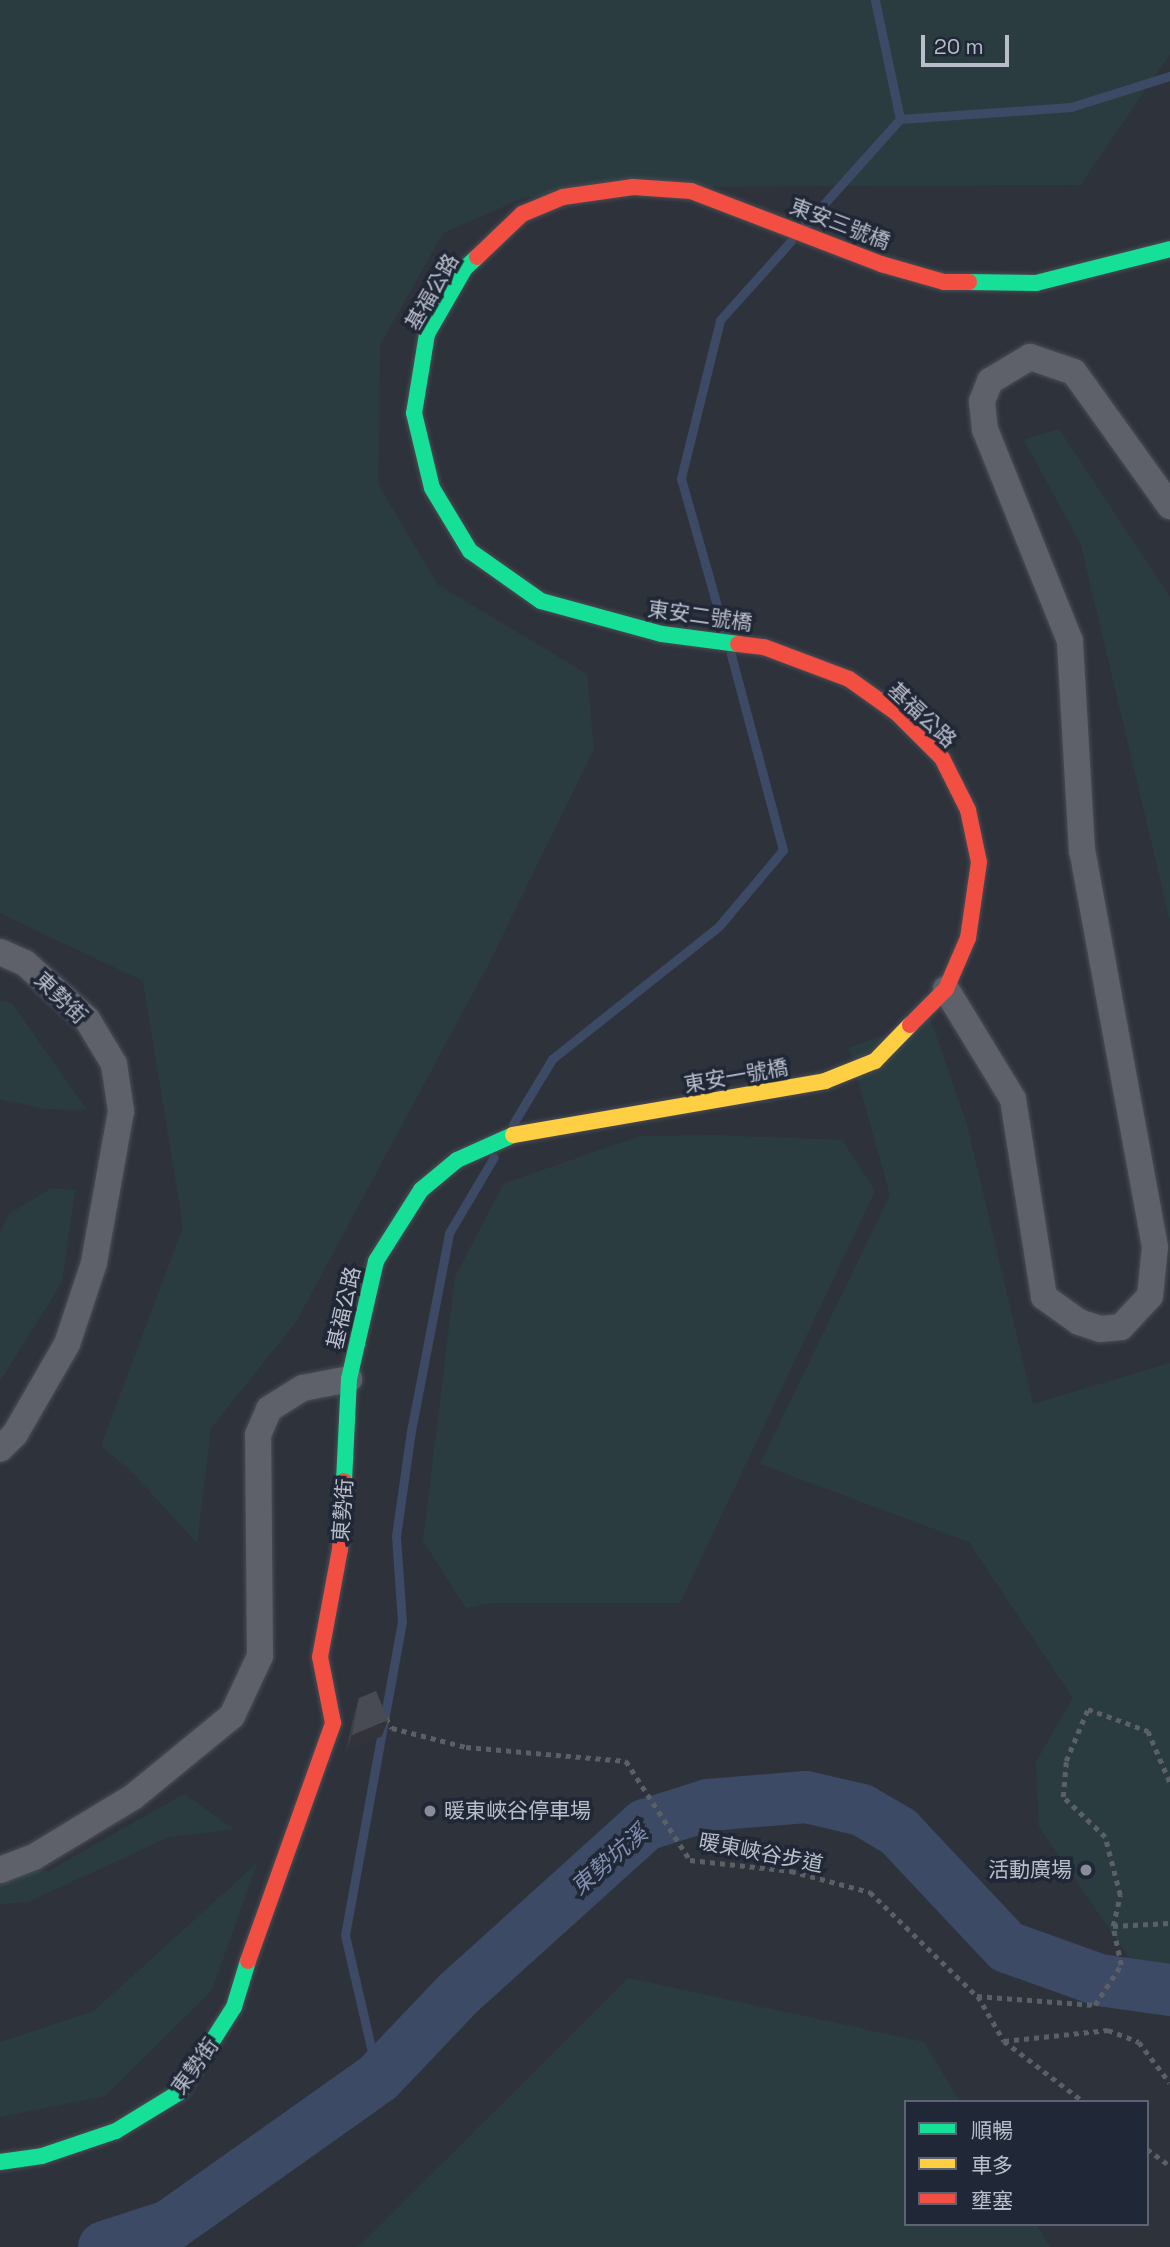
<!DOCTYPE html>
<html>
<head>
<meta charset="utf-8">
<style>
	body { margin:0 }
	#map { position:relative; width:1170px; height:2247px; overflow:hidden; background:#2e323b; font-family:"Space Grotesk","Noto Sans TC",sans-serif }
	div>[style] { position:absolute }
	.green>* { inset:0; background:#2b3c41 }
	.stream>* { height:9px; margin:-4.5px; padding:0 4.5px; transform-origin:4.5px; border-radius:4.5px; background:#3d4a65 }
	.river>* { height:52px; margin:-26px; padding:0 26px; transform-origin:26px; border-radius:26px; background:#3d4a65 }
	.path>* { height:4.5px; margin-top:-2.25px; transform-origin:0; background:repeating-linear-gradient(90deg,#5b6066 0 5px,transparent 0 10px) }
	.roads { filter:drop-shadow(0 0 2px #4a4d54) drop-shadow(0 0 2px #4a4d54) }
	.street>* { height:26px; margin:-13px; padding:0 13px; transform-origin:13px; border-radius:13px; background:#5e6169 }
	.fast>* { height:16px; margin:-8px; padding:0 8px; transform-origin:8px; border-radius:8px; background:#16e098 }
	.slow>* { height:16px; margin:-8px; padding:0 8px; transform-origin:8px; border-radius:8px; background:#ffcf43 }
	.jam>* { height:16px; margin:-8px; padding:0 8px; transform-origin:8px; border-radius:8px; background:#f24e42 }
	.wall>* { inset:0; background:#3e4047 }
	.shaded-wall>* { inset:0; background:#32343a }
	.building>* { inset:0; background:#484b53 }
	.dots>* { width:19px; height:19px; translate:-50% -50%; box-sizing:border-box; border:4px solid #202736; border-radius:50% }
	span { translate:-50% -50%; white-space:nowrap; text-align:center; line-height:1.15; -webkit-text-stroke:7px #202736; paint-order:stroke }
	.street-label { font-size:21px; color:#b9becb }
	.poi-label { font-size:21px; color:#b9becb }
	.left { translate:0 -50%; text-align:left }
	.right { translate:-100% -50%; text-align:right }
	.water-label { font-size:23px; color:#8291b1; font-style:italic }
	.legend { position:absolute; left:904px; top:2100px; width:245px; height:126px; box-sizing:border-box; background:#202736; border:2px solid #5d6372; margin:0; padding:9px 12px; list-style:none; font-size:21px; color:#b9becb }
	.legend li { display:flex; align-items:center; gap:14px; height:35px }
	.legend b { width:35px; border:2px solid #5d6372 }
	.scale { position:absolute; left:921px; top:35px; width:88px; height:32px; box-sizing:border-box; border:4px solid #b9becb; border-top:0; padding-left:9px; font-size:21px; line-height:24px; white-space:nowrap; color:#b9becb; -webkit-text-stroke:5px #202736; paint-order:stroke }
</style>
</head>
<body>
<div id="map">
	<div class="green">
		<i style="clip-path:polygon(0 0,1170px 0,1170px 54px,1080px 185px,633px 187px,523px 198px,443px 233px,380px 345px,378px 484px,438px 585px,587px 674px,594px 749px,488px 965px,296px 1322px,211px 1428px,197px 1543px,131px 1471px,101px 1446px,183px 1227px,143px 981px,0 913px)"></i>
		<i style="clip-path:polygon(1059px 429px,1170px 597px,1170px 921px,1081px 545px,1024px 440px)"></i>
		<i style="clip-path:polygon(0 1001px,11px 1002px,87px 1110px,45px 1109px,0 1099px)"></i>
		<i style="clip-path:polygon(930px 1018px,967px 1125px,1033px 1404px,1170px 1363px,1170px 1975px,1138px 1970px,1039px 1827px,1036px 1762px,1073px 1698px,969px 1542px,760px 1464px,890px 1195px,849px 1048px)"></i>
		<i style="clip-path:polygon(715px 1135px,842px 1140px,875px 1191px,680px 1603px,492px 1603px,466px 1608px,423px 1541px,455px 1277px,504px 1183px,641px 1136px)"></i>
		<i style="clip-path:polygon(51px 1188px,75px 1190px,62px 1282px,0 1381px,0 1233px,8px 1215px)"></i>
		<i style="clip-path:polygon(184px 1794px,234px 1829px,169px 1837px,28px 1902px,0 1904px,0 1871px,48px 1871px)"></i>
		<i style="clip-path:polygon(257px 1863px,212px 1990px,105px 2096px,0 2117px,0 2042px,94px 2011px)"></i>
		<i style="clip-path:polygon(628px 1978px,924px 2042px,960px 2102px,906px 2102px,906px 2224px,1036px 2224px,1050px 2247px,358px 2247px)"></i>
	</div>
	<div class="stream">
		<i style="left:900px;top:119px;width:171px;rotate:-4deg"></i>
		<i style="left:1071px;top:107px;width:104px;rotate:-17.4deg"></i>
		<i style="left:805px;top:225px;width:142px;rotate:-48.1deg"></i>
		<i style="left:900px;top:119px;width:122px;rotate:-101.9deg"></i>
		<i style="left:725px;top:634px;width:162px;rotate:-105.8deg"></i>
		<i style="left:681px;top:478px;width:163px;rotate:-76.1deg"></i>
		<i style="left:720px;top:320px;width:106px;rotate:-48.1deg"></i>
		<i style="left:513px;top:1124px;width:76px;rotate:-59deg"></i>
		<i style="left:552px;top:1059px;width:213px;rotate:-38.5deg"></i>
		<i style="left:719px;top:926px;width:99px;rotate:-49.9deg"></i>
		<i style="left:783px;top:850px;width:203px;rotate:-104.9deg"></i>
		<i style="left:378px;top:2078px;width:147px;rotate:-103deg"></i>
		<i style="left:345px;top:1935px;width:318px;rotate:-79.7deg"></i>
		<i style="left:402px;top:1622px;width:86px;rotate:-94deg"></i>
		<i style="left:396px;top:1536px;width:106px;rotate:-81.9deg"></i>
		<i style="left:411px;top:1431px;width:202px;rotate:-79.1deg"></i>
		<i style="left:449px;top:1233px;width:88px;rotate:-59.4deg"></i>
	</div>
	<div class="river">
		<i style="left:104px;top:2247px;width:68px;rotate:-17.9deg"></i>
		<i style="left:169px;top:2226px;width:256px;rotate:-35.3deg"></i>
		<i style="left:378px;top:2078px;width:117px;rotate:-46.4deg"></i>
		<i style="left:459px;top:1993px;width:251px;rotate:-42.1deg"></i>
		<i style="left:645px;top:1825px;width:66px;rotate:-17.6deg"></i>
		<i style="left:708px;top:1805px;width:98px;rotate:-4.7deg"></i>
		<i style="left:806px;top:1797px;width:57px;rotate:13.1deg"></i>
		<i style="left:862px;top:1810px;width:43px;rotate:30.7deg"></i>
		<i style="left:899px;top:1832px;width:158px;rotate:46.8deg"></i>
		<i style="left:1007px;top:1947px;width:98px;rotate:19.7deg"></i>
		<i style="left:1099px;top:1980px;width:72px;rotate:8deg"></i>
	</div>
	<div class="path">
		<i style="left:386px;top:1718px;width:12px;rotate:59deg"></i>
		<i style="left:392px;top:1728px;width:76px;rotate:14.4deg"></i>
		<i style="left:466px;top:1747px;width:161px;rotate:5deg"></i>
		<i style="left:626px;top:1761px;width:118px;rotate:57.1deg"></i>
		<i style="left:690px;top:1860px;width:102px;rotate:6.2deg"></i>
		<i style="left:791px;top:1871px;width:82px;rotate:14.9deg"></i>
		<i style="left:870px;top:1892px;width:149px;rotate:44.2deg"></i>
		<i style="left:977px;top:1996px;width:118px;rotate:4.4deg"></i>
		<i style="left:1113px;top:1926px;width:32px;rotate:-77deg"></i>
		<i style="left:1120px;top:1895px;width:60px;rotate:-104.5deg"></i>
		<i style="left:1105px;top:1837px;width:58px;rotate:-136.4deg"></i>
		<i style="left:1063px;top:1797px;width:36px;rotate:-85deg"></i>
		<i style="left:1066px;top:1761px;width:56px;rotate:-67.1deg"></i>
		<i style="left:1088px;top:1709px;width:64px;rotate:20.1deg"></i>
		<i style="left:1148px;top:1731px;width:56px;rotate:66.7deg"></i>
		<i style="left:978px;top:1996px;width:52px;rotate:60deg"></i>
		<i style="left:1004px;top:2041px;width:101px;rotate:37.3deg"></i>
		<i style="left:1095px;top:2005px;width:48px;rotate:-57deg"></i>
		<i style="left:1121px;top:1965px;width:40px;rotate:-102deg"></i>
		<i style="left:1113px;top:1926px;width:57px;rotate:-3deg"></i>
		<i style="left:1004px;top:2041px;width:105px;rotate:-6deg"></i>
		<i style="left:1108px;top:2030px;width:33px;rotate:21deg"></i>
		<i style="left:1139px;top:2042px;width:51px;rotate:52.9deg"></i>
		<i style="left:1147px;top:2149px;width:29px;rotate:36deg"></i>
	</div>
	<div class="roads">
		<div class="street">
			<i style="left:0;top:952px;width:27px;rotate:24deg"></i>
			<i style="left:25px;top:963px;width:84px;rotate:42.1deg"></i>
			<i style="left:87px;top:1019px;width:52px;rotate:59deg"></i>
			<i style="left:114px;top:1064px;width:48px;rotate:81.5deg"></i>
			<i style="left:121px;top:1111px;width:154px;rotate:100.1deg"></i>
			<i style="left:94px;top:1263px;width:85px;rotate:108.4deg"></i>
			<i style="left:67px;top:1344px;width:104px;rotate:120deg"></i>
			<i style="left:15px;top:1434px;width:21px;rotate:135deg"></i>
			<i style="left:946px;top:989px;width:129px;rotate:58.7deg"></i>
			<i style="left:1013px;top:1099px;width:200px;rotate:81.1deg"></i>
			<i style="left:1044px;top:1297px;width:43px;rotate:35.5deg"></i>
			<i style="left:1079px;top:1322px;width:22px;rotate:18deg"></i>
			<i style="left:1100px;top:1329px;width:21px;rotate:-5deg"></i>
			<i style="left:1121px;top:1327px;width:42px;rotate:-46.9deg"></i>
			<i style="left:1150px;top:1296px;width:49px;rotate:-84.2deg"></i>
			<i style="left:1155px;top:1247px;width:403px;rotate:-100.4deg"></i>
			<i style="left:1082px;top:851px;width:210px;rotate:-93.3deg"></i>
			<i style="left:1070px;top:641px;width:227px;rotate:-111.9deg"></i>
			<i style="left:985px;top:430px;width:29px;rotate:-96deg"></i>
			<i style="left:982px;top:401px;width:22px;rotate:-68deg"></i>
			<i style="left:990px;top:381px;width:47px;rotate:-31deg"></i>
			<i style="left:1030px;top:357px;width:46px;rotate:18.8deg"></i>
			<i style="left:1074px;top:372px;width:165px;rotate:54.4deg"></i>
			<i style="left:0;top:1870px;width:36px;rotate:-21deg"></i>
			<i style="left:34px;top:1857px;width:116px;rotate:-31.2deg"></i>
			<i style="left:133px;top:1797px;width:128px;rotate:-39.3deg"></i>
			<i style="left:232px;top:1716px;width:66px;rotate:-65deg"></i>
			<i style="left:260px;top:1656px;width:221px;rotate:-90.5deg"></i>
			<i style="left:258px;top:1435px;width:28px;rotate:-67deg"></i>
			<i style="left:269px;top:1409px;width:40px;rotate:-32deg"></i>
			<i style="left:303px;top:1388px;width:47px;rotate:-11.1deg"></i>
		</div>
		<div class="fast">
			<i style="left:477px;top:257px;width:16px;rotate:137deg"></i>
			<i style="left:465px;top:268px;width:76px;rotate:119.9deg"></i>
			<i style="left:427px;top:334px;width:80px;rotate:99.3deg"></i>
			<i style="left:414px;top:413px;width:77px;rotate:76.5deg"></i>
			<i style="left:432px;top:488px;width:74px;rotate:58.9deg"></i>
			<i style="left:470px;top:551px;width:87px;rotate:35.2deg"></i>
			<i style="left:541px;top:601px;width:125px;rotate:15.3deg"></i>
			<i style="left:662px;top:634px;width:77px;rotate:7.5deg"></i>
			<i style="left:969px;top:282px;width:67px;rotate:0.9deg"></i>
			<i style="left:1036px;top:283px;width:138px;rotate:-14.2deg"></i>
			<i style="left:344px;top:1481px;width:102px;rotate:-87.2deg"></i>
			<i style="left:349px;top:1379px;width:121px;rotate:-77.1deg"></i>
			<i style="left:376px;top:1261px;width:84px;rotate:-57.6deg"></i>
			<i style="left:421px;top:1190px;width:47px;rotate:-39.8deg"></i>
			<i style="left:457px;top:1160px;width:61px;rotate:-24.1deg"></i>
			<i style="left:0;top:2162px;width:42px;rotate:-8.1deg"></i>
			<i style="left:42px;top:2156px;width:78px;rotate:-18.7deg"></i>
			<i style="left:116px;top:2131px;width:75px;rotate:-31.4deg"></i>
			<i style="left:180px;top:2092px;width:101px;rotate:-57.6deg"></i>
			<i style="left:234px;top:2007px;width:48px;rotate:-73.1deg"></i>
		</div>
		<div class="slow">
			<i style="left:513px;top:1135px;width:317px;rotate:-9.8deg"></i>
			<i style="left:825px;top:1081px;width:54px;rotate:-21.8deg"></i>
			<i style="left:875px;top:1061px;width:50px;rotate:-45.8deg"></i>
		</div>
		<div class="jam">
			<i style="left:477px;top:257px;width:62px;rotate:-43.7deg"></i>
			<i style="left:522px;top:214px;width:44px;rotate:-22.5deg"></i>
			<i style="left:563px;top:197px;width:71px;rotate:-8.1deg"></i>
			<i style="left:633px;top:187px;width:58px;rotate:3.9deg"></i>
			<i style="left:691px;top:191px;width:204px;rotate:21deg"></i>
			<i style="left:881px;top:264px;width:66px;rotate:15.9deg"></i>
			<i style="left:944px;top:282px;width:25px"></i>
			<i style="left:738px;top:644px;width:26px;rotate:7deg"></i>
			<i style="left:764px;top:647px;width:91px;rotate:20.6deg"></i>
			<i style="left:849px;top:679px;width:60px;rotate:35.5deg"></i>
			<i style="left:898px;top:714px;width:62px;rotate:45deg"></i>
			<i style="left:942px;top:758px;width:58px;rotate:63.4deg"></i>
			<i style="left:968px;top:810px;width:53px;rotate:78.1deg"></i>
			<i style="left:979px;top:862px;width:77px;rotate:98.2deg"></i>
			<i style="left:968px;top:938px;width:56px;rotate:113.3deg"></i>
			<i style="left:946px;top:989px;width:51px;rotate:135deg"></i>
			<i style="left:248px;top:1961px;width:253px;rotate:-70.3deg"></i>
			<i style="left:333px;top:1723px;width:67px;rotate:-101.1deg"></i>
			<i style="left:320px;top:1657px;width:110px;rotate:-79.5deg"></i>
			<i style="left:340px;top:1549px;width:68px;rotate:-86.6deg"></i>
		</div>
	</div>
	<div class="wall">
		<i style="clip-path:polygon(359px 1698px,382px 1736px,346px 1751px,354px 1714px)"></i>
	</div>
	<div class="shaded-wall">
		<i style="clip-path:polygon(388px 1720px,382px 1736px,346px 1751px,352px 1735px)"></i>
	</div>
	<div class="building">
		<i style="clip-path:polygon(376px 1691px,388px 1720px,352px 1735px,359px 1698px)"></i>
	</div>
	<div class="dots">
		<i style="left:430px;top:1811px;background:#888d99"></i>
		<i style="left:1086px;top:1870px;background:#888d99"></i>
	</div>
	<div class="street-label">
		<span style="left:840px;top:224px;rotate:21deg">東安三號橋</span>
		<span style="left:432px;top:292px;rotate:-60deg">基福公路</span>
		<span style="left:700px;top:616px;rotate:8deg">東安二號橋</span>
		<span style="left:922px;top:715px;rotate:43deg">基福公路</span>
		<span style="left:61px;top:998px;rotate:44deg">東勢街</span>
		<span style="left:736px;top:1076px;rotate:-10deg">東安一號橋</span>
		<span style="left:344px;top:1308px;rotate:-77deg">基福公路</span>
		<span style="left:343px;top:1510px;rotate:-86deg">東勢街</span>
		<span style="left:761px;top:1853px;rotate:11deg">暖東峽谷步道</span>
		<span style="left:195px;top:2066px;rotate:-54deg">東勢街</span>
	</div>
	<div class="poi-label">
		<span class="left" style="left:444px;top:1811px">暖東峽谷停車場</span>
		<span class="right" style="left:1072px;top:1870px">活動廣場</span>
	</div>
	<div class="water-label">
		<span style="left:609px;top:1860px;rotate:-41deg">東勢坑溪</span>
	</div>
	<ul class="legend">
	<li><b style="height:9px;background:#16e098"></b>順暢</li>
	<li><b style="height:9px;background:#ffcf43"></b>車多</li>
	<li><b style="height:9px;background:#f24e42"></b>壅塞</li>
	</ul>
	<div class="scale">20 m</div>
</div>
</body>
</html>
